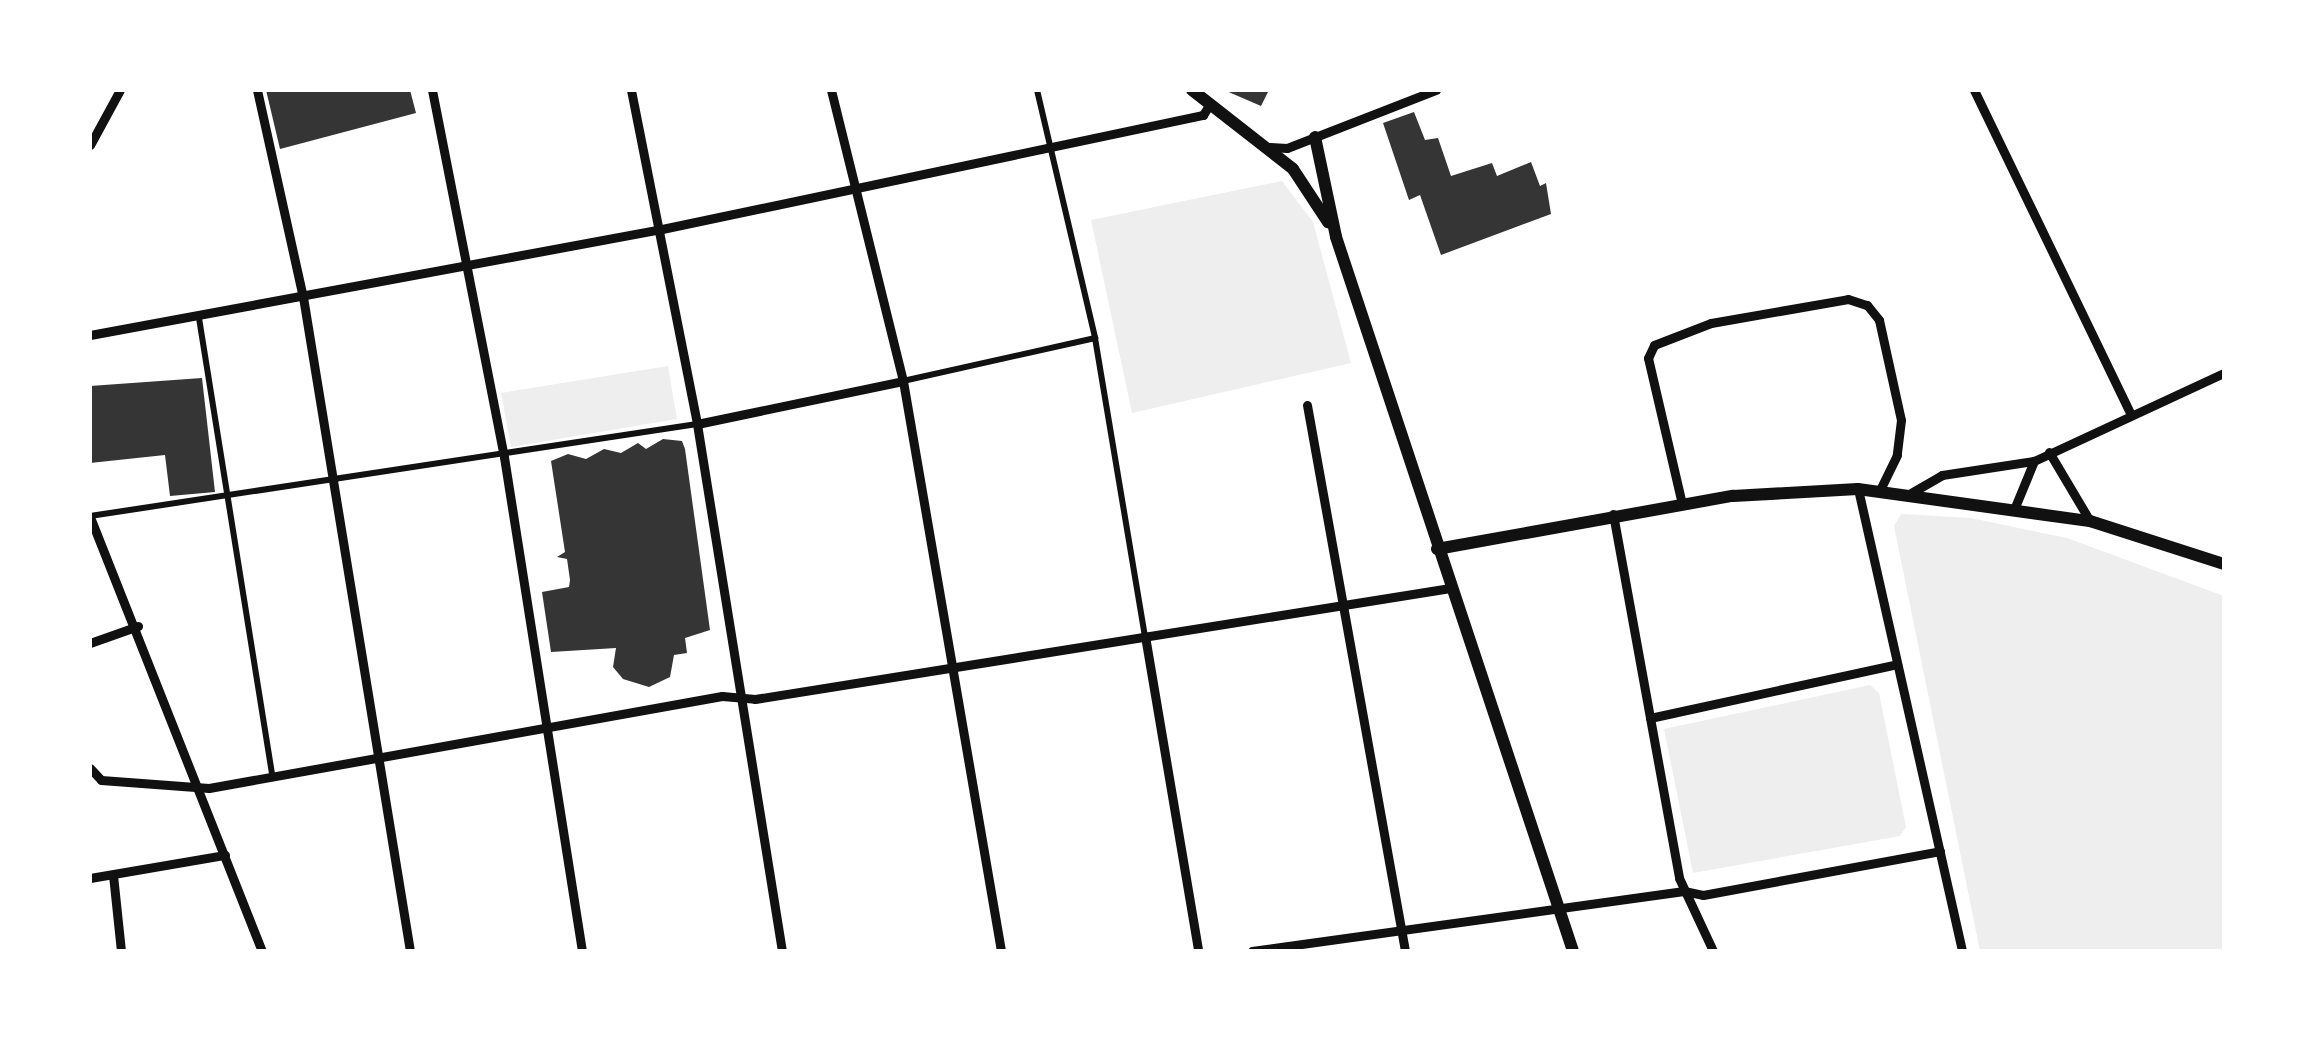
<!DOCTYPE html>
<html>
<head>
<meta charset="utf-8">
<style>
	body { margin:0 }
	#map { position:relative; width:2314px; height:1041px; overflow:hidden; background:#fff; font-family:Roboto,sans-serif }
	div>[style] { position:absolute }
	.green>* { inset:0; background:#eee }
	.building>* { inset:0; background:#353535 }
	.pedestrian>* { height:6px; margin:-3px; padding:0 3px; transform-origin:3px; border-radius:3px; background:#111 }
	.minor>* { height:9px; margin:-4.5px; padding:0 4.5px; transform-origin:4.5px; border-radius:4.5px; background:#111 }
	.secondary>* { height:12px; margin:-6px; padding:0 6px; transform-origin:6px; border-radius:6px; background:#111 }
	span { translate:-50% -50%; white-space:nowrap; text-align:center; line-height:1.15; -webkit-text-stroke:8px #fff; paint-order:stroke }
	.frame { position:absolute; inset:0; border:92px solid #fff; pointer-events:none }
</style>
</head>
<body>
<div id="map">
	<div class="green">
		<i style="clip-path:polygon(1282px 181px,1313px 222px,1351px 363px,1132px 413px,1091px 220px)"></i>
		<i style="clip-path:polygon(668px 366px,677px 419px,511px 447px,501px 393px)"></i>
		<i style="clip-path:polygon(1901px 514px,1971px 518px,2067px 538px,2224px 596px,2224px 951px,1980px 951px,1894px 526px)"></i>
		<i style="clip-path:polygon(1870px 685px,1879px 693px,1906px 827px,1900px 836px,1693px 873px,1664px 729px)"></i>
	</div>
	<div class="building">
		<i style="clip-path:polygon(266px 90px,410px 90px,416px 113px,280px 149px)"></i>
		<i style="clip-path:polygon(1224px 90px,1269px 90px,1261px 106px)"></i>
		<i style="clip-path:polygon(1414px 112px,1425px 140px,1438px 138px,1451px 176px,1492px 163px,1497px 176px,1531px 162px,1540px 186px,1546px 183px,1551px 214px,1441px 255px,1420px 195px,1409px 200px,1383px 123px)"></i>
		<i style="clip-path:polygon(202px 378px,215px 492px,170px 496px,165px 455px,90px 463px,90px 386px)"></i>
		<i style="clip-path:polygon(663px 439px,682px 441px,685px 449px,710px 630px,685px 638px,687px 653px,674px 655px,670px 677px,649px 687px,623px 679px,613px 667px,616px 648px,551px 652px,542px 592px,569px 587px,570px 580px,567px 559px,557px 557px,565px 552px,551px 461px,568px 454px,586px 459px,604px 449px,621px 453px,638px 443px,646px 449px)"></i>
	</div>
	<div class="pedestrian">
		<i style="left:1037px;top:90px;width:255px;rotate:76.8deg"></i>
		<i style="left:1095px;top:338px;width:302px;rotate:80.5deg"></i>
		<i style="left:199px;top:318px;width:466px;rotate:80.9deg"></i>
		<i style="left:903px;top:381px;width:197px;rotate:-12.6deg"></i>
		<i style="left:90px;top:516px;width:614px;rotate:-8.62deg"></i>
	</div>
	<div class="minor">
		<i style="left:257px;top:90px;width:212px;rotate:77.5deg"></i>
		<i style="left:303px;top:297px;width:663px;rotate:80.71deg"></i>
		<i style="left:432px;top:90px;width:374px;rotate:78.9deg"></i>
		<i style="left:504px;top:457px;width:500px;rotate:81.03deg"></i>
		<i style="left:631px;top:90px;width:340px;rotate:78.8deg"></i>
		<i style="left:697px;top:424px;width:534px;rotate:80.84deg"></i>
		<i style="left:831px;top:90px;width:300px;rotate:76.1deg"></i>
		<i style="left:903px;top:381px;width:578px;rotate:80.24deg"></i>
		<i style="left:1974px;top:90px;width:359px;rotate:64.2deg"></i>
		<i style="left:90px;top:145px;width:63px;rotate:-61.4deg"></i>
		<i style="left:1270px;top:147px;width:17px;rotate:3deg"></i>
		<i style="left:1287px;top:148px;width:160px;rotate:-21.3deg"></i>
		<i style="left:90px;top:335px;width:582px;rotate:-10.5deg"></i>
		<i style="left:662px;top:229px;width:553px;rotate:-11.9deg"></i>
		<i style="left:1203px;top:115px;width:13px;rotate:-58deg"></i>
		<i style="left:1307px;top:405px;width:555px;rotate:79.82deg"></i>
		<i style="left:697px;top:424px;width:210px;rotate:-11.8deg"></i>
		<i style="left:2049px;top:452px;width:80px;rotate:59.3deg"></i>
		<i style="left:1858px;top:489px;width:474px;rotate:77.3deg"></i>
		<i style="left:1911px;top:493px;width:36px;rotate:-30deg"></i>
		<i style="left:1942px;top:475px;width:93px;rotate:-8.7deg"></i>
		<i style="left:1682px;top:504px;width:150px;rotate:-103.1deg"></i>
		<i style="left:1648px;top:358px;width:14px;rotate:-65deg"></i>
		<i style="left:1654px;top:345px;width:61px;rotate:-21.1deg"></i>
		<i style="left:1711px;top:323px;width:139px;rotate:-9.9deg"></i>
		<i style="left:1848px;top:299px;width:20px;rotate:18deg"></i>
		<i style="left:1867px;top:305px;width:19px;rotate:51deg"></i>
		<i style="left:1879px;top:320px;width:102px;rotate:77.6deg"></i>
		<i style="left:1901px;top:420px;width:35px;rotate:97deg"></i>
		<i style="left:1897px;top:455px;width:39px;rotate:116deg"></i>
		<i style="left:2015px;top:507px;width:50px;rotate:-67.6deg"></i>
		<i style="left:2034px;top:461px;width:209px;rotate:-24.9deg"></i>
		<i style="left:1613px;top:514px;width:370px;rotate:79.7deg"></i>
		<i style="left:1679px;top:878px;width:81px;rotate:65deg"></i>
		<i style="left:90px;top:517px;width:467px;rotate:68.4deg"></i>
		<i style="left:1145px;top:636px;width:319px;rotate:80.4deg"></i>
		<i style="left:90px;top:643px;width:51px;rotate:-19.5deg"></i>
		<i style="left:1650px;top:718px;width:253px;rotate:-12.3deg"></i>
		<i style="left:90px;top:768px;width:16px;rotate:47deg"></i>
		<i style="left:101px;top:780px;width:108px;rotate:4.2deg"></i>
		<i style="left:209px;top:788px;width:521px;rotate:-10.17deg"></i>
		<i style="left:722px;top:696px;width:33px;rotate:5deg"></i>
		<i style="left:755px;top:699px;width:704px;rotate:-9.07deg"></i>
		<i style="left:113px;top:875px;width:76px;rotate:84deg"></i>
		<i style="left:90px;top:878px;width:137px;rotate:-9.7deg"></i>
		<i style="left:1252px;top:951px;width:436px;rotate:-7.9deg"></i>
		<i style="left:1684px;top:891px;width:19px;rotate:12deg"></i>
		<i style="left:1703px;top:895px;width:241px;rotate:-10.5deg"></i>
	</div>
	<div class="secondary">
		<i style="left:1192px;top:90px;width:128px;rotate:38deg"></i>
		<i style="left:1293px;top:169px;width:64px;rotate:56.6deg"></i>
		<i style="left:1315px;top:137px;width:102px;rotate:78.1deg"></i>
		<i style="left:1336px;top:237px;width:752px;rotate:71.64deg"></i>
		<i style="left:1437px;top:549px;width:301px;rotate:-10.2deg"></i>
		<i style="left:1733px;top:496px;width:125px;rotate:-3.2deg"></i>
		<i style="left:1858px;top:489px;width:234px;rotate:7.9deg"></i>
		<i style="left:2090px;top:521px;width:141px;rotate:17.8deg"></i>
	</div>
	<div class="frame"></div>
</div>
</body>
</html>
